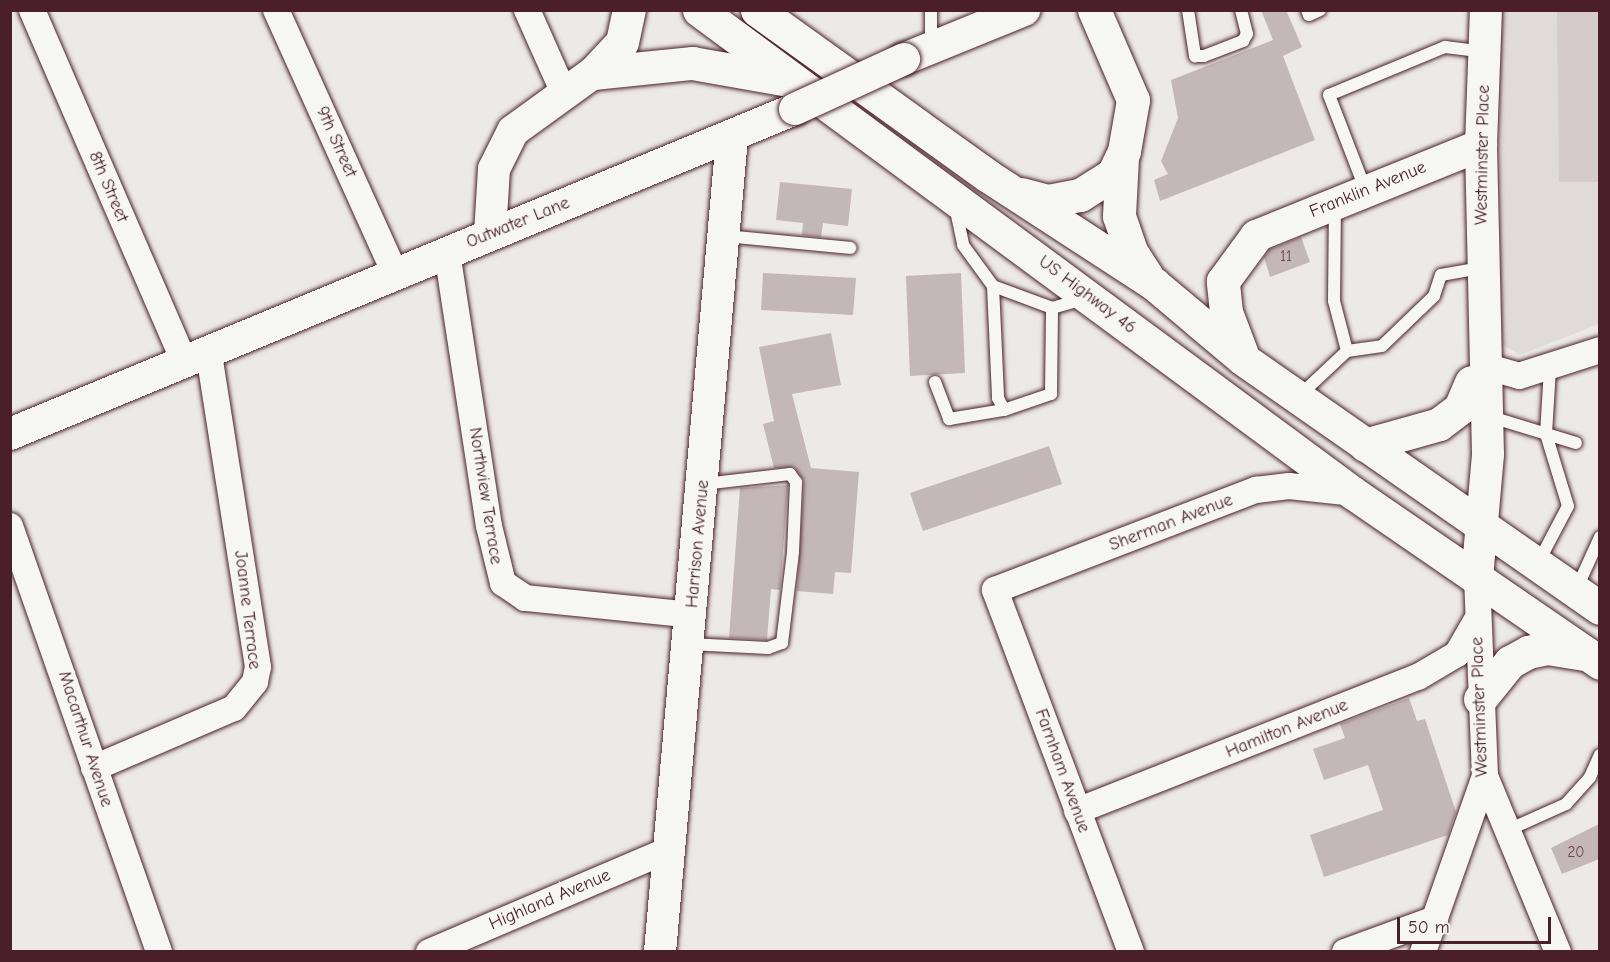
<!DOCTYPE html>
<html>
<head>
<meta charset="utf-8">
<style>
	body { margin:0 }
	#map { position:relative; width:1610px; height:962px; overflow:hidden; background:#ece9e6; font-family:"Comic Neue",sans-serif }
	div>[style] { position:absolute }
	.built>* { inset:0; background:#e0dad8 }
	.green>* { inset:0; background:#d4cbca }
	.building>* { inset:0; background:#c4b7b7 }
	.roads { filter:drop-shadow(0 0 2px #4a1f2b) drop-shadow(0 0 2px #4a1f2b) }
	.service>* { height:12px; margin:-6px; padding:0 6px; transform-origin:6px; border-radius:6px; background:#f6f6f2 }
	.minor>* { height:26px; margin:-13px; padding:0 13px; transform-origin:13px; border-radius:13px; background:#f6f6f2 }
	.tertiary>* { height:32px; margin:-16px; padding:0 16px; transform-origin:16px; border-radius:16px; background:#f6f6f2 }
	.trunk>* { height:33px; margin:-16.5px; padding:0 16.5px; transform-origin:16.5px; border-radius:16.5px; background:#f6f6f2 }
	.bridges { filter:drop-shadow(0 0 2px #4a1f2b) drop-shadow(0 0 2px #4a1f2b) }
	.tertiary-bridge>* { height:32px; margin:-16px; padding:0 16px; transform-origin:16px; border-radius:16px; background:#f6f6f2 }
	span { translate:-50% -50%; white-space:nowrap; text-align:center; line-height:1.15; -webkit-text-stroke:6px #f6f6f2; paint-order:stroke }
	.number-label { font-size:15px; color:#68454e }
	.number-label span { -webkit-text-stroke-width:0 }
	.street-label { font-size:18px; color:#4a1f2b }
	.frame { position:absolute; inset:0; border:12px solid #4a1f2b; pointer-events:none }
	.scale { position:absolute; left:1397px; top:917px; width:154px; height:27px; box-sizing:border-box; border:3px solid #4a1f2b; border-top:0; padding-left:8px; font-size:18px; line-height:21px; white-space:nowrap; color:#4a1f2b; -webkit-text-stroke:4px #f6f6f2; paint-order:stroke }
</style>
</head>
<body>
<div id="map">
	<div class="built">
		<i style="clip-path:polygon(1500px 11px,1599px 11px,1599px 324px,1520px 355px,1501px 344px)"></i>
	</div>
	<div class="green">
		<i style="clip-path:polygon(1557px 11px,1599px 11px,1599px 182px,1559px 182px)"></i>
	</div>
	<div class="building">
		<i style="clip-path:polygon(1261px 10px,1286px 10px,1302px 47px,1283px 56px,1315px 140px,1160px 201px,1154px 180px,1168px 174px,1161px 161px,1178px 118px,1171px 80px,1273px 40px)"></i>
		<i style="clip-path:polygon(780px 182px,852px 189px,848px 226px,823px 223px,821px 237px,802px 235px,803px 223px,776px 220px)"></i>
		<i style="clip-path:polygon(1301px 237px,1310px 262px,1270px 277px,1264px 257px,1269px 250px)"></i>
		<i style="clip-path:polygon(763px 273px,856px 278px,853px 315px,761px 310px)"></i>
		<i style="clip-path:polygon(961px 273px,965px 373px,910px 376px,906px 276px)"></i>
		<i style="clip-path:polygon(831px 333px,841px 385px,792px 394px,811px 468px,859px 472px,851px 573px,835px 572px,833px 594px,797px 591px,804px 482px,794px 467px,774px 468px,763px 424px,774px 421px,759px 347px)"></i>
		<i style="clip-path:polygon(1049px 446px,1062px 484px,923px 531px,910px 493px)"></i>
		<i style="clip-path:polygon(788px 485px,780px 590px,771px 589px,767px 640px,729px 638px,740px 488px)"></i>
		<i style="clip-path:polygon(1409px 698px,1417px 721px,1425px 719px,1456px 812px,1448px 835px,1324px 877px,1310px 835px,1383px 810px,1368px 765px,1324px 780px,1313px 749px,1345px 738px,1340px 724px)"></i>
		<i style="clip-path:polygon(1599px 824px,1599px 859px,1562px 874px,1551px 848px)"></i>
	</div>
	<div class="roads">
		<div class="service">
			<i style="left:931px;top:10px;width:35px;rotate:90deg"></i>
			<i style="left:1188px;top:10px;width:47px;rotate:81.3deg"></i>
			<i style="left:1195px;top:56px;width:9px"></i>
			<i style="left:1204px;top:56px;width:42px;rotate:-21deg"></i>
			<i style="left:1243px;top:41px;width:8px;rotate:-60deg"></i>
			<i style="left:1247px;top:34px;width:25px;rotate:-104deg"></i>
			<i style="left:1307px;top:10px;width:5px;rotate:68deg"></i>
			<i style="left:1309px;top:15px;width:12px;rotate:-24deg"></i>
			<i style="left:1366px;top:191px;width:103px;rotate:-111.1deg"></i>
			<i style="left:1329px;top:95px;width:126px;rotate:-22.5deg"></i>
			<i style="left:1445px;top:47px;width:38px;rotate:7deg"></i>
			<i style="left:1335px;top:204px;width:97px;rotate:90.6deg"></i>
			<i style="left:1334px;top:301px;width:52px;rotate:75.4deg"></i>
			<i style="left:955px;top:206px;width:40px;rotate:78deg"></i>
			<i style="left:963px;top:245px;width:51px;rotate:53.8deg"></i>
			<i style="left:993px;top:286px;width:112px;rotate:87.4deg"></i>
			<i style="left:998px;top:398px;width:13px;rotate:63deg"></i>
			<i style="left:1004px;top:410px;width:50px;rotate:-18.8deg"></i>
			<i style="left:1051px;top:394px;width:86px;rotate:-89.3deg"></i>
			<i style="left:1052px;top:308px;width:32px;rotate:-16deg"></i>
			<i style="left:726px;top:236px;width:125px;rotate:5.5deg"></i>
			<i style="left:993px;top:286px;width:63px;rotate:20.4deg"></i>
			<i style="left:935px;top:382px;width:40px;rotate:69deg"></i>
			<i style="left:949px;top:419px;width:56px;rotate:-9.3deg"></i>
			<i style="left:1299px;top:396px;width:66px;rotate:-43.2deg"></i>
			<i style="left:1347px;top:351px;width:35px;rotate:-8deg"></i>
			<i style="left:1382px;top:346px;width:72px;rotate:-43.9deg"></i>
			<i style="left:1434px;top:296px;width:22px;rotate:-72deg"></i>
			<i style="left:1441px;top:275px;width:41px;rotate:-9.9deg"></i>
			<i style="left:1488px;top:416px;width:92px;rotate:17.1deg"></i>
			<i style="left:1538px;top:563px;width:64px;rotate:-62.2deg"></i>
			<i style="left:1568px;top:506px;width:75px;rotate:-107deg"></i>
			<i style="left:1546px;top:434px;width:66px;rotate:-86.5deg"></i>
			<i style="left:1576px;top:590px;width:58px;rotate:-65.6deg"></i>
			<i style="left:689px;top:644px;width:79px;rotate:2.9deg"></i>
			<i style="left:768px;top:648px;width:15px;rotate:-20deg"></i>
			<i style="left:782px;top:643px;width:92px;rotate:-83.1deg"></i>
			<i style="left:793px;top:552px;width:70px;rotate:-87.5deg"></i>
			<i style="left:796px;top:482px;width:10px;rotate:-127deg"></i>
			<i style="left:790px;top:474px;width:88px;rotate:173.4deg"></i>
			<i style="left:1508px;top:830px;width:64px;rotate:-24.1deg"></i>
			<i style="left:1566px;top:804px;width:36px;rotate:-48deg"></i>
			<i style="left:1590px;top:777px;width:24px;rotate:-66deg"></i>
		</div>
		<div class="minor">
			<i style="left:32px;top:10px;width:386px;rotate:66.6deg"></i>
			<i style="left:276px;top:10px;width:290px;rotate:65.7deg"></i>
			<i style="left:527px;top:10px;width:89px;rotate:66deg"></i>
			<i style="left:447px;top:252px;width:277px;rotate:81.3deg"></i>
			<i style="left:489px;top:526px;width:59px;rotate:76.2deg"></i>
			<i style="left:503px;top:583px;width:27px;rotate:34deg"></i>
			<i style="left:525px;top:598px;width:167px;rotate:5.8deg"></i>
			<i style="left:1488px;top:367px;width:32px;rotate:16deg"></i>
			<i style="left:1519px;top:376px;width:85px;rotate:-17.8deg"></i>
			<i style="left:10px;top:526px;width:451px;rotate:70.7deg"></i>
			<i style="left:94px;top:768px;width:152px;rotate:-23.2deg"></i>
			<i style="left:234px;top:708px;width:33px;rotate:-51deg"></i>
			<i style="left:255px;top:682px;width:15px;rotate:-79deg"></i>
			<i style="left:258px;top:667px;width:318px;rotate:-98.9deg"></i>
			<i style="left:1485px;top:776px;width:191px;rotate:67.5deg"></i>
			<i style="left:1077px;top:811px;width:366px;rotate:-21.5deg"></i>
			<i style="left:1418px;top:677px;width:45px;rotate:-30.5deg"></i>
			<i style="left:1457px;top:654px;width:39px;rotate:-60deg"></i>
			<i style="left:429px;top:952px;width:262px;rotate:-23.1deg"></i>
			<i style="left:1131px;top:952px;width:387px;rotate:-110.6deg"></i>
			<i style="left:995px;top:590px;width:280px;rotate:-21deg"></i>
			<i style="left:1256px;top:490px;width:33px;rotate:-7deg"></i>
			<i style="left:1289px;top:486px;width:64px;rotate:6.2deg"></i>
			<i style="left:1345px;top:952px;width:96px;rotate:-20.1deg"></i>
			<i style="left:1423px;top:952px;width:187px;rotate:-70.6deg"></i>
			<i style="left:1485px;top:776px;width:198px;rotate:-92.3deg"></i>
		</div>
		<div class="tertiary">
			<i style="left:904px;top:59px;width:130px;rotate:-22.2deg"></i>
			<i style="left:490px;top:234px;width:65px;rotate:-86.5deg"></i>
			<i style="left:494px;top:169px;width:42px;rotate:-63.4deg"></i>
			<i style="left:513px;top:131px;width:99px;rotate:-35.9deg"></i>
			<i style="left:1256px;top:236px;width:243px;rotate:-22deg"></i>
			<i style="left:10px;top:434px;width:850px;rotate:-22.49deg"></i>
			<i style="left:1477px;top:578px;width:124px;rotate:-84.9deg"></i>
			<i style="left:1488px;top:454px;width:309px;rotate:-91.3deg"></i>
			<i style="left:1481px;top:145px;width:135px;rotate:-87.9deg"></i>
			<i style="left:660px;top:952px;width:818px;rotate:-84.95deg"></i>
		</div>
		<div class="trunk">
			<i style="left:699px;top:10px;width:813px;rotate:36.45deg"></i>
			<i style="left:1353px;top:493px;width:300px;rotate:34.5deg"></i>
			<i style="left:757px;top:10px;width:284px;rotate:35.7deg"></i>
			<i style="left:988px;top:176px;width:198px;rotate:33deg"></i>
			<i style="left:1154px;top:284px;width:116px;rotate:40.1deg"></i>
			<i style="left:1243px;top:359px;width:435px;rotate:34.9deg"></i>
			<i style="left:593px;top:73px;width:100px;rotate:-5.8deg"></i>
			<i style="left:692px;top:63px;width:92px;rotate:10deg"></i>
			<i style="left:593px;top:73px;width:42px;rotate:-46.9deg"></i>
			<i style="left:622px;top:42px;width:33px;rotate:-78deg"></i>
			<i style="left:1122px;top:158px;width:58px;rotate:93deg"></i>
			<i style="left:1119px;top:216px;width:39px;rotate:71deg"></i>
			<i style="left:1132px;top:253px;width:27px;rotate:57deg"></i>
			<i style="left:1021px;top:194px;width:28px;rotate:15deg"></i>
			<i style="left:1048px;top:201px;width:33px;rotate:-11deg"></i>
			<i style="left:1080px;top:195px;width:39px;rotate:-32deg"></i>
			<i style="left:1113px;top:174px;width:25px;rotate:-64deg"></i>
			<i style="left:1124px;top:151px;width:52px;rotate:-80deg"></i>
			<i style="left:1133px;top:100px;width:98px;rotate:-113.4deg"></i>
			<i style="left:1243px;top:357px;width:48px;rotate:-110.7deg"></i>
			<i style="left:1226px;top:312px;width:31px;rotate:-96deg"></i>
			<i style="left:1223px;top:281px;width:56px;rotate:-53.7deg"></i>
			<i style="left:1365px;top:445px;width:77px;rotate:-15.8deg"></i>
			<i style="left:1439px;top:424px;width:26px;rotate:-37deg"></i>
			<i style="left:1460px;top:408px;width:28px;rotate:-67deg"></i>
			<i style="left:1480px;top:699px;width:48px;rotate:-51deg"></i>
			<i style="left:1510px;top:662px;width:21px;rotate:-29deg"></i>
			<i style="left:1528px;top:652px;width:19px;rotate:-12deg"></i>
			<i style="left:1547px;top:648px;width:36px;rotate:9deg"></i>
		</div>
	</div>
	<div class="bridges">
		<div class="tertiary-bridge">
			<i style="left:795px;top:109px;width:120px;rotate:-24.6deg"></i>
		</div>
	</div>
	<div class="number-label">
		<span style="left:1286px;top:257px">11</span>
		<span style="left:1576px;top:853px">20</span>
	</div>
	<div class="street-label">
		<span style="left:336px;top:142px;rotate:66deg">9th Street</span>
		<span style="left:1483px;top:155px;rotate:-89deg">Westminster Place</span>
		<span style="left:108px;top:187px;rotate:67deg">8th Street</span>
		<span style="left:1368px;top:190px;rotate:-22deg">Franklin Avenue</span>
		<span style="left:518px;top:223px;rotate:-22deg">Outwater Lane</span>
		<span style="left:1087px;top:295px;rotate:37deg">US Highway 46</span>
		<span style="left:485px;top:496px;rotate:81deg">Northview Terrace</span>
		<span style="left:1171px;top:523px;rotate:-21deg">Sherman Avenue</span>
		<span style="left:698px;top:544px;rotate:-85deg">Harrison Avenue</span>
		<span style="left:247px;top:610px;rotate:83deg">Joanne Terrace</span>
		<span style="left:1480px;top:707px;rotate:-92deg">Westminster Place</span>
		<span style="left:1287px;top:729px;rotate:-22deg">Hamilton Avenue</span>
		<span style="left:85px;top:739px;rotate:72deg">Macarthur Avenue</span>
		<span style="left:1062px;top:771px;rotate:70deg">Farnham Avenue</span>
		<span style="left:550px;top:900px;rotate:-23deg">Highland Avenue</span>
	</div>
	<div class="frame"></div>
	<div class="scale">50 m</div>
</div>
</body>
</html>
